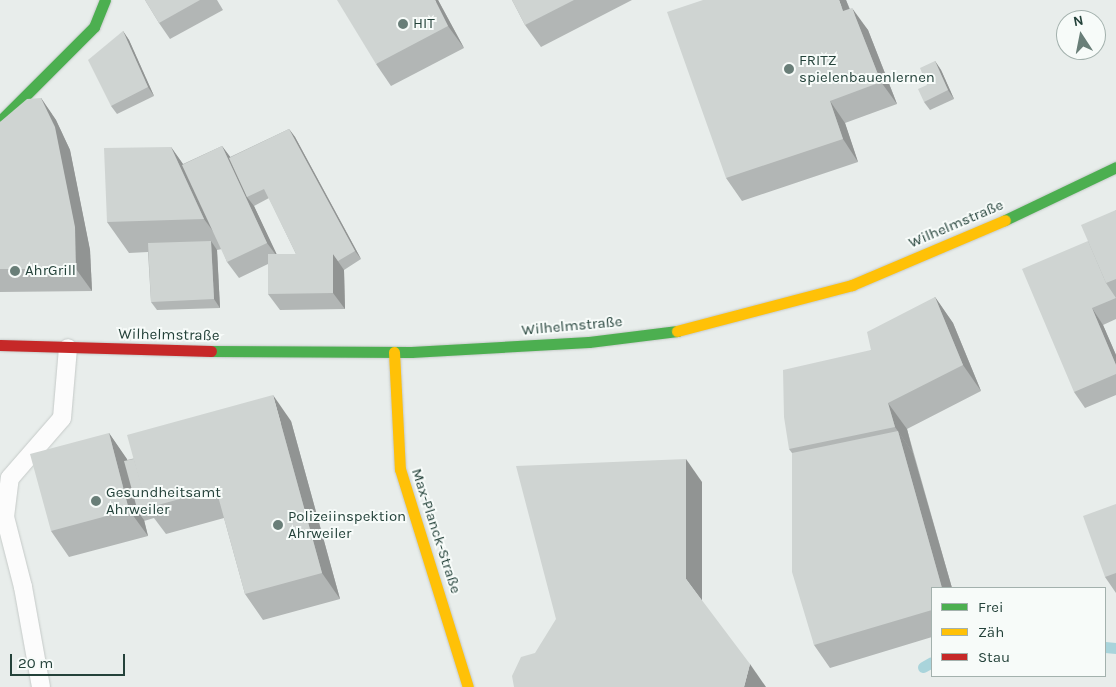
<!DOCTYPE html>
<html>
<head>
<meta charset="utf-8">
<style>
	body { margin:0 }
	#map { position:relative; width:1116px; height:687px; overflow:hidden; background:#e8edeb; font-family:Karla,sans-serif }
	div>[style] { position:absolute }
	.stream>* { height:11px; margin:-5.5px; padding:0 5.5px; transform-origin:5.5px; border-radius:5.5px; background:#a9d4db }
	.roads { filter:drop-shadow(0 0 1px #c5cac8) drop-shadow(0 0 1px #c5cac8) }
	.lane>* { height:18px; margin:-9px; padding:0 9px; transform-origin:9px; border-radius:9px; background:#fcfcfc }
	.fast>* { height:11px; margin:-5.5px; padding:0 5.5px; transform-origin:5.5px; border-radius:5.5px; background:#4caf50 }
	.slow>* { height:11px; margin:-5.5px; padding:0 5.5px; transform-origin:5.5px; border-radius:5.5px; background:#ffc107 }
	.jam>* { height:11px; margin:-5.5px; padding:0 5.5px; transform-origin:5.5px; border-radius:5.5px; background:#c62828 }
	.wall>* { inset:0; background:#b2b6b5 }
	.shaded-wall>* { inset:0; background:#919493 }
	.building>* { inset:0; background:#cfd4d2 }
	.dots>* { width:14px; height:14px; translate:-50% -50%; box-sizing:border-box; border:2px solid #f7fbf9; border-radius:50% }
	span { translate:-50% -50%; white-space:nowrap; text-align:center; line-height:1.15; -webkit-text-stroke:4px #f7fbf9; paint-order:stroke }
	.poi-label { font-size:15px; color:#24423a }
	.left { translate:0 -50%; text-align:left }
	.street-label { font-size:15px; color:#24423a }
	.legend { position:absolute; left:931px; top:587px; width:175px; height:90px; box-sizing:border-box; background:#f7fbf9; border:1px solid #a3b1ad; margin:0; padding:6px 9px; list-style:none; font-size:15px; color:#24423a }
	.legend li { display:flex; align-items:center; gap:10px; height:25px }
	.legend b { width:25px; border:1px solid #a3b1ad }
	.north { position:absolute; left:1056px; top:10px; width:50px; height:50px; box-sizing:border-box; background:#f7fbf9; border:1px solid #a3b1ad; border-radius:50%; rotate:349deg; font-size:14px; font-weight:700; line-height:20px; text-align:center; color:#24423a }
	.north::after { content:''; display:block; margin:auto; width:18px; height:22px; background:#697e78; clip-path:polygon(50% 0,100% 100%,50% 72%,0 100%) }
	.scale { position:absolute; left:10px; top:654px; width:115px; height:22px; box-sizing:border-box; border:2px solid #24423a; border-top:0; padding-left:6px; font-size:15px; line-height:18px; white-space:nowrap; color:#24423a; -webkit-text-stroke:4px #f7fbf9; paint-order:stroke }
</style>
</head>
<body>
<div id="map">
	<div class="stream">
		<i style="left:1105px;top:647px;width:11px;rotate:5deg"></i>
		<i style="left:923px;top:667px;width:10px;rotate:-29deg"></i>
	</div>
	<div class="roads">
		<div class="lane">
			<i style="left:41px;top:687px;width:102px;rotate:-100.2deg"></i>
			<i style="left:23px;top:587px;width:72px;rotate:-104.4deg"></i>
			<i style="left:5px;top:517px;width:39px;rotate:-83deg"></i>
			<i style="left:10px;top:478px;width:79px;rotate:-49.1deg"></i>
			<i style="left:62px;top:418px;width:70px;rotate:-85.1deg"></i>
		</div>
		<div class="fast">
			<i style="left:0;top:121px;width:133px;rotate:-45deg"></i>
			<i style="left:94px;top:27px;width:29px;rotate:-68deg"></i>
			<i style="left:1005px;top:220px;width:123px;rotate:-25.5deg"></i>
			<i style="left:211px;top:351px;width:200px;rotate:0.3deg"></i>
			<i style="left:411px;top:352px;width:178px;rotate:-3.2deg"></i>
			<i style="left:589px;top:342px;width:89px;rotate:-7.1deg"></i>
		</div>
		<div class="slow">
			<i style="left:677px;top:331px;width:181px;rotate:-14.7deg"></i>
			<i style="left:852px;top:285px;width:166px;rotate:-23deg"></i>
			<i style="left:394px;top:352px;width:117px;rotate:87.1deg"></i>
			<i style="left:400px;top:469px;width:228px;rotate:72.7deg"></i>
		</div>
		<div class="jam">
			<i style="left:0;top:345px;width:211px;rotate:1.6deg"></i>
		</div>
	</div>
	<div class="wall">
		<i style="clip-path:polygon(145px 0,217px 0,223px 10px,170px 39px,159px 23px)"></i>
		<i style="clip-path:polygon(438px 0,464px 48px,391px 86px,376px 64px)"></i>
		<i style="clip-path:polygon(512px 0,632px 0,541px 47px,525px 25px)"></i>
		<i style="clip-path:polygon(846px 0,850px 9px,868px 30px,897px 104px,845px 123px,858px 162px,742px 201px,726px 178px)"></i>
		<i style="clip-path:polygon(123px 31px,129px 40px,154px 96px,117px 114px,111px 106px)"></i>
		<i style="clip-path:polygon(935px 61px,941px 70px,954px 99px,930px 110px,924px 102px,927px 85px)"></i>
		<i style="clip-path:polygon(41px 98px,56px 120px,70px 150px,90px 250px,92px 291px,0 292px,0 122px)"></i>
		<i style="clip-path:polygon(evenodd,289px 129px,295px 137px,361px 259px,344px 270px,345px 309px,280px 310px,268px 294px,268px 264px,239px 278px,227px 262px,222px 249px,217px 250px,220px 308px,157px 310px,151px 302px,148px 252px,129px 253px,107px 222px,171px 147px,183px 164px,222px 146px,230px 157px,289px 129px,269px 198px,296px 254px,276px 254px,254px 206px,269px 198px)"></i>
		<i style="clip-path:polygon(1116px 210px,1116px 319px,1103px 325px,1116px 355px,1116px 395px,1085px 408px,1074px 392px,1088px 241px)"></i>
		<i style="clip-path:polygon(935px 297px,953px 323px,981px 391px,907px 429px,952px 588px,932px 588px,932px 637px,830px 668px,814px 645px,792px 453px,789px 449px,871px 350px)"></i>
		<i style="clip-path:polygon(291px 421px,340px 599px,263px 620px,245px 594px,224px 518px,166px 534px,154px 518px,144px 521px,144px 520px,148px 536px,69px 557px,51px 531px,109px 433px,127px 460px)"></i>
		<i style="clip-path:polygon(1116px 504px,1116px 593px,1105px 577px)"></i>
	</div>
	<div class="shaded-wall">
		<i style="clip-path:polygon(435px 0,438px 0,464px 48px,448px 26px)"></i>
		<i style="clip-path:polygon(839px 0,846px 0,859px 34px,843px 11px)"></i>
		<i style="clip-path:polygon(852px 8px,868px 30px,897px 104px,881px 82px)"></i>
		<i style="clip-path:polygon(123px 31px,129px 40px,154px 96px,148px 87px)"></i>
		<i style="clip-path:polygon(935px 61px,941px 70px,954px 99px,948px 90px)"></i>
		<i style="clip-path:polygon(41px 98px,56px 120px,70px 150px,90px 250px,92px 291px,76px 269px)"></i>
		<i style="clip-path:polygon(830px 101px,845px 123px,858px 162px,843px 139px)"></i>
		<i style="clip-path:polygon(289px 129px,295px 137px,361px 259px,355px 251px)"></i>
		<i style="clip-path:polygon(222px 146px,234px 162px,247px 197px,254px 206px,279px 259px,267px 243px)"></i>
		<i style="clip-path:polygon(171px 147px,192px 177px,226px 249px,204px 219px)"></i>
		<i style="clip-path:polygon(211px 241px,217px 250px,220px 308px,214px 299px)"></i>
		<i style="clip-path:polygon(333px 254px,344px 270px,345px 309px,333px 293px)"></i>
		<i style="clip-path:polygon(935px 297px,953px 323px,981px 391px,963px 365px)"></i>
		<i style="clip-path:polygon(1092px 308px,1103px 325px,1116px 355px,1116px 365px)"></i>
		<i style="clip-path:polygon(273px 395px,291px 421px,340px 599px,322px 573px)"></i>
		<i style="clip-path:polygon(888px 403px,907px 429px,913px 453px,895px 427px)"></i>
		<i style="clip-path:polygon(898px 431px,913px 453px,952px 588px,942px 588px)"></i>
		<i style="clip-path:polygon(109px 433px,127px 459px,141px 511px,138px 512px,144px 520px,148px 536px,129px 510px)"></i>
		<i style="clip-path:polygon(686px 459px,702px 482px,702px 601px,686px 579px)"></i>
		<i style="clip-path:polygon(750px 664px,766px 687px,744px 687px)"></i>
	</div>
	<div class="building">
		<i style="clip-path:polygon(145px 0,200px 0,159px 23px)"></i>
		<i style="clip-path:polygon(337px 0,435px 0,448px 26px,376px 64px)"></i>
		<i style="clip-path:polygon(512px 0,574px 0,525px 25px)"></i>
		<i style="clip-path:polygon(703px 0,839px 0,843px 11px,852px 8px,881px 82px,830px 101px,843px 139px,726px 178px,667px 12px)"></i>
		<i style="clip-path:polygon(123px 31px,148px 87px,111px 106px,88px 60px)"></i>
		<i style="clip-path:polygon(935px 61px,948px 90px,924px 102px,918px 89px,927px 85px,920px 68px)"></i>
		<i style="clip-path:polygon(41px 98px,55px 127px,75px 227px,76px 269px,0 269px,0 122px,27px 99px)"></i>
		<i style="clip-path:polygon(289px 129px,355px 251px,338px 261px,333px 254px,296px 254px,264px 189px,247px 197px,229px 158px)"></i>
		<i style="clip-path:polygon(222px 146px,267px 243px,227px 262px,182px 165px)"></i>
		<i style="clip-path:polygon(171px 147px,204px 219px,107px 222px,104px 148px)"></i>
		<i style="clip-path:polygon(1116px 210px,1116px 279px,1106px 283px,1081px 225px)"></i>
		<i style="clip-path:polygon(211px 241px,214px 299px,151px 302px,148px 243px)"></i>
		<i style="clip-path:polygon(1088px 241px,1106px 283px,1116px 298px,1092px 308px,1116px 365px,1116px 374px,1074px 392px,1022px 269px)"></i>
		<i style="clip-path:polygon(268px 254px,333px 254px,333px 293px,268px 294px)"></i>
		<i style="clip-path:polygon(935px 297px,963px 365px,888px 403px,895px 427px,789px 449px,784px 417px,783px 370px,871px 350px,867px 332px)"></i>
		<i style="clip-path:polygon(273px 395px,322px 573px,245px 594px,216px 489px,147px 508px,127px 435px)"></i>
		<i style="clip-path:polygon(898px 431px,942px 588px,932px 588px,932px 610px,814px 645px,792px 572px,792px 453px)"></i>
		<i style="clip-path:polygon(109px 433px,129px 510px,51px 531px,30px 454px)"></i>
		<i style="clip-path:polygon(134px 459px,148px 509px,138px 512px,124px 461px)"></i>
		<i style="clip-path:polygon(686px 459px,686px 579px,750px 664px,744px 687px,514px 687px,512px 676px,521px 657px,535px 653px,556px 619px,516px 466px)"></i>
		<i style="clip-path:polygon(1116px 504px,1116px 573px,1105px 577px,1083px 516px)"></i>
	</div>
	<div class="dots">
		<i style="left:403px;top:24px;background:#697e78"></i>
		<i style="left:789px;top:69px;background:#697e78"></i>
		<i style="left:15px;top:271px;background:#697e78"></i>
		<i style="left:96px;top:501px;background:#697e78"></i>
		<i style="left:278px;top:525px;background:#697e78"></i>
	</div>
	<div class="poi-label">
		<span class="left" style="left:413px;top:24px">HIT</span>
		<span class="left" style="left:799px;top:69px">FRITZ<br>spielenbauenlernen</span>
		<span class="left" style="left:25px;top:271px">AhrGrill</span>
		<span class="left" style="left:106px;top:501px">Gesundheitsamt<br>Ahrweiler</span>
		<span class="left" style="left:288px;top:525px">Polizeiinspektion<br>Ahrweiler</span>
	</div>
	<div class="street-label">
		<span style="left:956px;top:224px;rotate:-23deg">Wilhelmstraße</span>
		<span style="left:572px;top:326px;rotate:-5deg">Wilhelmstraße</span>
		<span style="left:169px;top:335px;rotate:1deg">Wilhelmstraße</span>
		<span style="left:436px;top:531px;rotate:72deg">Max-Planck-Straße</span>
	</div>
	<ul class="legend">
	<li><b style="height:6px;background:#4caf50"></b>Frei</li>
	<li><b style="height:6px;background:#ffc107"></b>Zäh</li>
	<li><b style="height:6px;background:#c62828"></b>Stau</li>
	</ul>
	<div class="north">N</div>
	<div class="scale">20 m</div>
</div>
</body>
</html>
